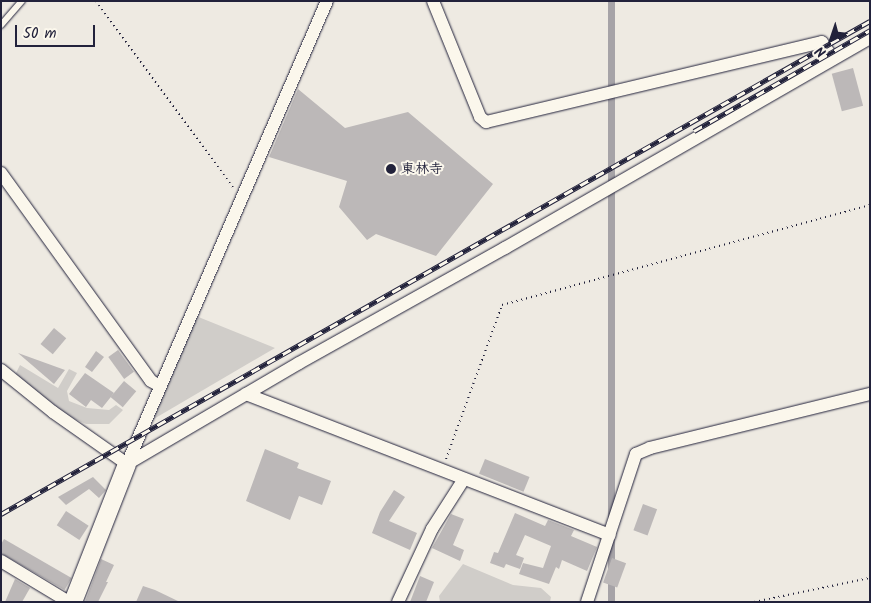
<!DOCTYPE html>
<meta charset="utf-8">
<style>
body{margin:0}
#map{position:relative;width:871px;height:603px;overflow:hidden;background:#eeeae2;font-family:Kalam,"Klee One",sans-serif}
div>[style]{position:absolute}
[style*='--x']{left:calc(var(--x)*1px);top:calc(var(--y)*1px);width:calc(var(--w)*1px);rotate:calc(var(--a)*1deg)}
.green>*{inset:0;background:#d0cdc9}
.water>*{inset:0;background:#a6a3a7;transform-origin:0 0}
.building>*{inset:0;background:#bcb8b8;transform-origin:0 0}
.path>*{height:2px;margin-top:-1px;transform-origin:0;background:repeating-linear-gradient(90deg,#22223b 0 1px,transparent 0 5px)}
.roads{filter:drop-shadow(0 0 1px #22223b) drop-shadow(0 0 1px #22223b)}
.lane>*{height:6px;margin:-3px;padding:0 3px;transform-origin:3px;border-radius:3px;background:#fbf7ec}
.street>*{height:12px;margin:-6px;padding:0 6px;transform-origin:6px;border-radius:6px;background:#fbf7ec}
.secondary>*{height:18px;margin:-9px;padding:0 9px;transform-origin:9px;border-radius:9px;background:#fbf7ec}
.rail>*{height:5px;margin-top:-2.5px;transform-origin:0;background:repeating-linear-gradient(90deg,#fbf7ec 0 9px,#22223b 0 18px);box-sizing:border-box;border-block:1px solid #22223b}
.dots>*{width:14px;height:14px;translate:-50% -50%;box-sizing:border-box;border:2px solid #fbf7ec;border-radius:50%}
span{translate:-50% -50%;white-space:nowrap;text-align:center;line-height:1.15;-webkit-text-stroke:4px #fbf7ec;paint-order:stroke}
.poi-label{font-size:14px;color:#22223b;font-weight:700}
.left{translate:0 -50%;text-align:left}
.frame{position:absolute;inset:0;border:2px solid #22223b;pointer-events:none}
.north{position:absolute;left:806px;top:15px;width:50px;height:50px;-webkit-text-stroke:4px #fbf7ec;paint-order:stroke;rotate:221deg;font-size:14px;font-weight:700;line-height:20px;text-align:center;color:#22223b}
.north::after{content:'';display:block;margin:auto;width:18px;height:22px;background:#22223b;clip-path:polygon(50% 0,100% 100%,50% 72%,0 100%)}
.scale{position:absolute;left:15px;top:25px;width:80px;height:22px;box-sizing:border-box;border:2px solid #22223b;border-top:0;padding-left:6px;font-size:15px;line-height:18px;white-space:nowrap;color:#22223b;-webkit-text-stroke:4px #fbf7ec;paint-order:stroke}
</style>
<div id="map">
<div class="green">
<i style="clip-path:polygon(196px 316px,275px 348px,152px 420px)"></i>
<i style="clip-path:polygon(20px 365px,58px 388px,69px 369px,77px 373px,67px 391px,69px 401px,87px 408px,109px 410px,116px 405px,123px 410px,109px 424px,86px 424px,70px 417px,15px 375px)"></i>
<i style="clip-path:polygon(463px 564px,513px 585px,541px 588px,551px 597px,550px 602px,440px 602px,439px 596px)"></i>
</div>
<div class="water">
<i style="left:608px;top:1px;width:7px;height:619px"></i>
</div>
<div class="building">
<i style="left:853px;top:68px;width:39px;height:22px;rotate:75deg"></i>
<i style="clip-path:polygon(298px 89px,345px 128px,408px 112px,493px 184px,436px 256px,376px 234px,367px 240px,339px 207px,347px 181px,269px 157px)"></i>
<i style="left:54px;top:328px;width:16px;height:21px;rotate:40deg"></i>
<i style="left:118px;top:350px;width:27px;height:12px;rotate:54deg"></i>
<i style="clip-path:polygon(96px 351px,104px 357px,92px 372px,85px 367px)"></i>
<i style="clip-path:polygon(18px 353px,65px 370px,54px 384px)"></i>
<i style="clip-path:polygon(85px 373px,114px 393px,102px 408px,91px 400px,86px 407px,69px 394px)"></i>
<i style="left:124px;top:381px;width:16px;height:21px;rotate:40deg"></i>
<i style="clip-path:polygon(265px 449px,299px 463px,297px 468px,331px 481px,322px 505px,299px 496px,290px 520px,246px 501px)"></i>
<i style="left:485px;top:459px;width:48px;height:16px;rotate:22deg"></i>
<i style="clip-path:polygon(93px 477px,106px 490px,99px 498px,89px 489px,66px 505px,58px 497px)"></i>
<i style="clip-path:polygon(394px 490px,405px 497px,389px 521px,417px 533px,410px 550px,372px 533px,380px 512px)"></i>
<i style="left:643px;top:504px;width:15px;height:28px;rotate:20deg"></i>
<i style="left:66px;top:511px;width:27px;height:17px;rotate:33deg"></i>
<i style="clip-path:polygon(515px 513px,545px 526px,548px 520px,574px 530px,571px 536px,597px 547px,587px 571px,562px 560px,559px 569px,556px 567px,549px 584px,519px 574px,523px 563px,543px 568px,551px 546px,525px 535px,516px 555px,524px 558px,520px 569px,506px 564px,504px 568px,490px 563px,494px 552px,498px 553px)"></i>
<i style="clip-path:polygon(451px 514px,464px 519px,453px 545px,464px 550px,460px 561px,432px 548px)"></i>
<i style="left:4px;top:539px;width:78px;height:14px;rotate:30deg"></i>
<i style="left:612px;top:558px;width:15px;height:26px;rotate:20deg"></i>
<i style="clip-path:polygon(101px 559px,114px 565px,106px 582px,108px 582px,98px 602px,85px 602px)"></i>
<i style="clip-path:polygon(420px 576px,434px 582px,426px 602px,410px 602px)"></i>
<i style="clip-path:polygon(15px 579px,30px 588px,22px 602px,5px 602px)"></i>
<i style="clip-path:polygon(143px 586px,155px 590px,180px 602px,136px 602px)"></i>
</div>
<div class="path">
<i style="--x:96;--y:1;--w:233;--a:53.7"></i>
<i style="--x:446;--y:459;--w:164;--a:-70"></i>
<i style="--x:502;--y:305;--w:381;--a:-15.2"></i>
<i style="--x:754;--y:602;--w:118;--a:-11.7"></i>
</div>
<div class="roads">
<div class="lane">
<i style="--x:1;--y:25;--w:32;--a:-49"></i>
</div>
<div class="street">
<i style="--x:433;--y:1;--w:125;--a:67.9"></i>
<i style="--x:480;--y:117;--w:8;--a:40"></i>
<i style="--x:486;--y:122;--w:345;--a:-13.4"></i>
<i style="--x:822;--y:42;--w:20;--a:57"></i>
<i style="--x:1;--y:173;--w:256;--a:54.2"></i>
<i style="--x:151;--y:381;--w:10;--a:29"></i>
<i style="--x:1;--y:370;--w:67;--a:38.9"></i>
<i style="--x:53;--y:412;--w:90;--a:35.1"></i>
<i style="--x:246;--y:394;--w:390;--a:21.2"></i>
<i style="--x:127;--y:464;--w:199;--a:-30.4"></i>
<i style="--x:299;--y:363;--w:236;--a:-29.2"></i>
<i style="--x:505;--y:248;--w:421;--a:-29.9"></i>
<i style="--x:127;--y:464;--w:504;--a:-66.64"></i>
<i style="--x:1;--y:561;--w:79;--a:31.1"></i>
<i style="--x:398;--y:602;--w:81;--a:-65"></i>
<i style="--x:432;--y:529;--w:59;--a:-57.4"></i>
<i style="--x:587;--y:602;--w:156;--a:-71.7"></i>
<i style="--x:636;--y:454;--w:15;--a:-23"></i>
<i style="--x:650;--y:448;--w:227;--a:-13.8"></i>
</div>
<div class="secondary">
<i style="--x:73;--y:602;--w:148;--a:-68.6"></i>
</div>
</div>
<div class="rail">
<i style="--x:694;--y:131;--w:203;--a:-29.8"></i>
<i style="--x:1;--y:514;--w:999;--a:-29.57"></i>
</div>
<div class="dots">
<i style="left:391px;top:169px;background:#22223b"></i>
</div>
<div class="poi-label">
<span class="left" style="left:401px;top:169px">東林寺</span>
</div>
<div class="frame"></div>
<div class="north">N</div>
<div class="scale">50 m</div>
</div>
